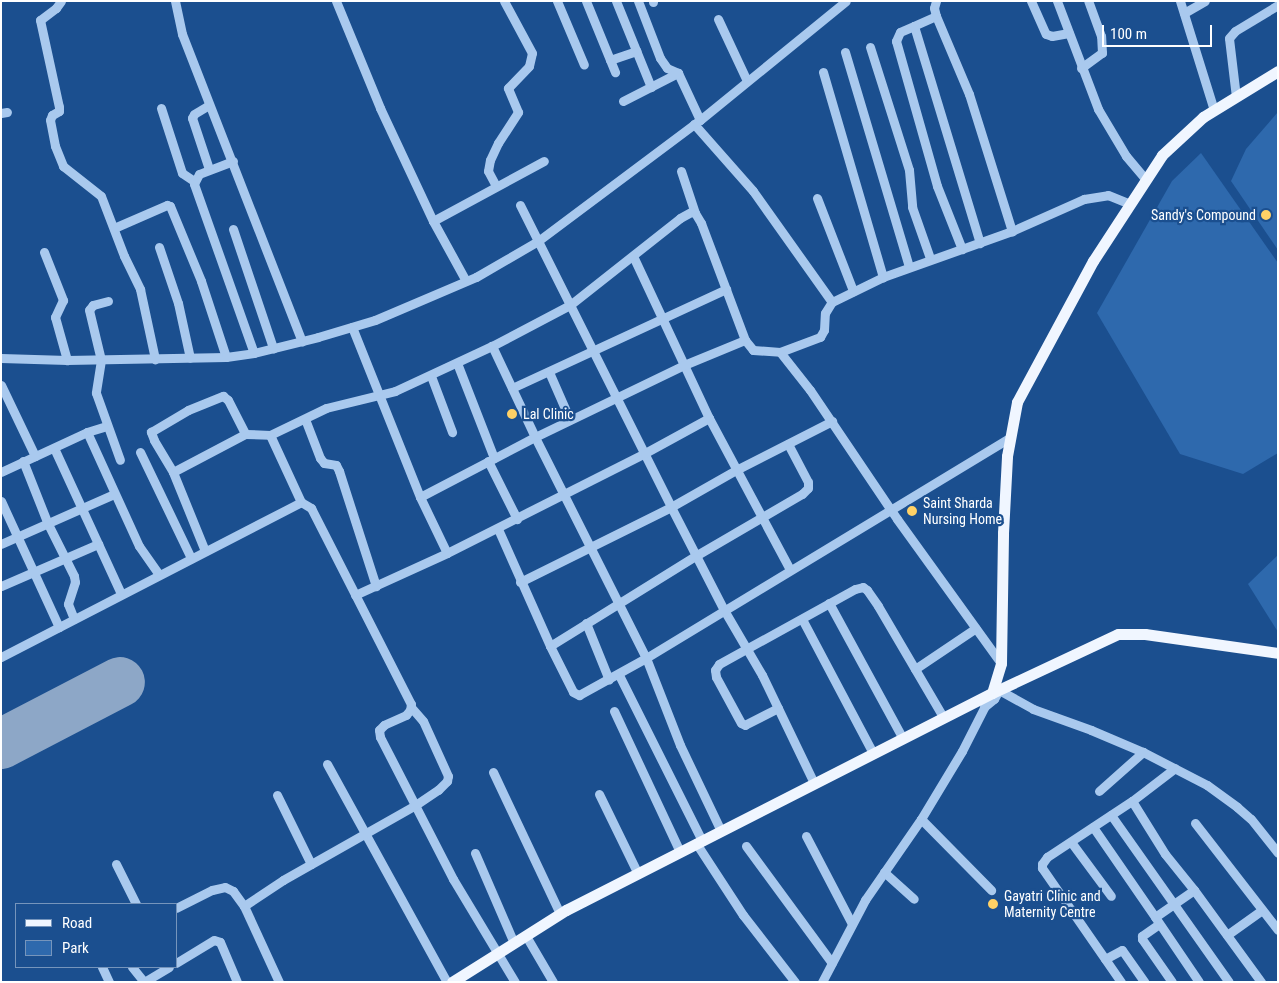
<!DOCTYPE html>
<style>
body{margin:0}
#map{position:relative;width:1279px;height:983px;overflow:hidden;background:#1b4f8f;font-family:"Roboto Condensed",sans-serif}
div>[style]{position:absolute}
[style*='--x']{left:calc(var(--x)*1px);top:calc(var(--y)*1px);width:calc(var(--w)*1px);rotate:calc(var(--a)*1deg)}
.green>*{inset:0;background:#2e69ad}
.runway>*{height:50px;margin:-25px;padding:0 25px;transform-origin:25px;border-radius:25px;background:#8da7c7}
.minor>*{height:9px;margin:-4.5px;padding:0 4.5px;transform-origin:4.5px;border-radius:4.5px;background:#a9c9ee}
.major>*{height:11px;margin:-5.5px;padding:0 5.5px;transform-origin:5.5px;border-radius:5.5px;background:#f0f6ff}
.dots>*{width:14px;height:14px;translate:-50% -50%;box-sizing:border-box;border:2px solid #1b4f8f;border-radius:50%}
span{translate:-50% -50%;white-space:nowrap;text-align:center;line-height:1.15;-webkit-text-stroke:4.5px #1b4f8f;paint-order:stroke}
.poi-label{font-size:14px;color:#fff}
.right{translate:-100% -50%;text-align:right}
.left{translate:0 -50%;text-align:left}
.frame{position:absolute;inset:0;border:2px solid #fff;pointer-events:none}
.legend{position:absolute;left:15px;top:903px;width:162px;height:65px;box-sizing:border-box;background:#1b4f8f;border:1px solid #7695bc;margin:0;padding:6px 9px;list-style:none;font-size:15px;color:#fff}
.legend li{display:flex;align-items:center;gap:10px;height:25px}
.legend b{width:25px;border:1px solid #7695bc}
.scale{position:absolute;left:1102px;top:25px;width:110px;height:22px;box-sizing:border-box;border:2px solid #fff;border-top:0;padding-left:6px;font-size:15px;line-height:18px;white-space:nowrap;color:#fff;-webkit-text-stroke:4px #1b4f8f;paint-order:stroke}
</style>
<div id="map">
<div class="green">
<i style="clip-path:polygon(1278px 112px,1278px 250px,1231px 181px,1246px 149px)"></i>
<i style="clip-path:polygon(1201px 153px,1278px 263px,1278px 453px,1243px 474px,1180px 454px,1097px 313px,1172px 181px)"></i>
<i style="clip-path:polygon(1278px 555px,1278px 632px,1248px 584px)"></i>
</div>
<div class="runway">
<i style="--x:1;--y:744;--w:134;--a:-27.5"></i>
</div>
<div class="minor">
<i style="--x:61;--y:1;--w:9;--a:126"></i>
<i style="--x:56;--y:8;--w:20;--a:143"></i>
<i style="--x:40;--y:20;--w:89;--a:77.7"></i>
<i style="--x:59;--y:107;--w:4;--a:90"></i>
<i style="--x:59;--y:111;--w:8;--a:150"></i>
<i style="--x:52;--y:115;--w:5;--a:112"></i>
<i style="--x:50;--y:120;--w:26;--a:79"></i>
<i style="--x:55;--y:146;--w:22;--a:68"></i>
<i style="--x:63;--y:166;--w:48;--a:38.3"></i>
<i style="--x:101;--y:196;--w:64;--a:69"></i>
<i style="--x:124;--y:256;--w:37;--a:64"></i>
<i style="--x:140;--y:289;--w:72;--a:77.9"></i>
<i style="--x:175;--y:1;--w:34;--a:78"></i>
<i style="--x:182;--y:34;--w:330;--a:68.7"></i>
<i style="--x:336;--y:1;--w:116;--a:67.6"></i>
<i style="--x:380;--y:108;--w:125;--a:64.9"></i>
<i style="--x:433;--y:221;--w:68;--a:61.2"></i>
<i style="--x:557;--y:1;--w:69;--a:67.1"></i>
<i style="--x:586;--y:1;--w:77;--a:67.8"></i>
<i style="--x:616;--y:1;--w:93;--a:67.9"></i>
<i style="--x:638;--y:1;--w:61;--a:68.9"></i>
<i style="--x:660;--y:58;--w:12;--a:55"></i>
<i style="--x:667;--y:68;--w:12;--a:24"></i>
<i style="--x:678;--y:73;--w:52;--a:64.9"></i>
<i style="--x:653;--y:1;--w:1;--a:90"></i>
<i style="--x:936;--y:1;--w:7;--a:106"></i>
<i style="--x:934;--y:8;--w:8;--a:76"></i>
<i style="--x:936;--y:16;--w:24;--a:156"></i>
<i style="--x:914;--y:26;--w:227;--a:73.1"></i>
<i style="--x:1031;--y:1;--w:36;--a:66"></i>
<i style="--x:1046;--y:34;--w:6;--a:18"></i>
<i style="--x:1052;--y:36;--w:17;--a:-10"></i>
<i style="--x:1057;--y:1;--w:116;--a:69.2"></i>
<i style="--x:1098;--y:109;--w:55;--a:59.2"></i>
<i style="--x:1126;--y:156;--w:30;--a:50"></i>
<i style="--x:1180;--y:1;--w:114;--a:72.7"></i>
<i style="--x:1184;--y:13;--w:24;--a:-30"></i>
<i style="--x:936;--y:16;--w:85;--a:67.1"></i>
<i style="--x:969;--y:94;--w:144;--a:72.6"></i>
<i style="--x:718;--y:19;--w:68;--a:64.9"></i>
<i style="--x:914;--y:26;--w:15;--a:157"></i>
<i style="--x:900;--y:32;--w:10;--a:114"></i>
<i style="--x:896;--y:41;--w:151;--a:74.2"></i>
<i style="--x:937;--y:186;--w:68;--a:68.4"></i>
<i style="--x:870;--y:47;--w:129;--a:72.4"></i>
<i style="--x:909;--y:170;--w:37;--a:85"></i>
<i style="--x:912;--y:207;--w:54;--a:70.6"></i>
<i style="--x:845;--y:52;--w:224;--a:73.4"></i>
<i style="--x:610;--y:60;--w:28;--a:-19"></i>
<i style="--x:1081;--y:68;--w:26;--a:-36"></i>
<i style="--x:1102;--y:53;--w:17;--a:-93"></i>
<i style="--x:1101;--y:36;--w:37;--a:-110"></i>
<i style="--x:823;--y:72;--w:214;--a:73.7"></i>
<i style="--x:1236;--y:97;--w:59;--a:-96.8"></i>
<i style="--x:1229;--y:38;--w:9;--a:-49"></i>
<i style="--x:1235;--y:31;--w:50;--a:-31.2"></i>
<i style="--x:623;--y:101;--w:62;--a:-27"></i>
<i style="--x:161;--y:108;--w:68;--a:72.1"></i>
<i style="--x:182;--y:173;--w:14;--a:34"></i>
<i style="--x:1;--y:113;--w:6;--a:-9"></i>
<i style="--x:694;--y:124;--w:89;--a:48.6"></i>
<i style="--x:753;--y:191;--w:136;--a:54.6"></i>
<i style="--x:233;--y:161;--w:36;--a:159"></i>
<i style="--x:199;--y:174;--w:11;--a:117"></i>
<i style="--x:194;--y:184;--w:179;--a:70.5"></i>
<i style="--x:209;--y:169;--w:54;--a:-108.4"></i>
<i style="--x:192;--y:118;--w:4;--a:-63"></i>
<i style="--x:194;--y:114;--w:17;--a:-31"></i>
<i style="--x:681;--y:171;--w:44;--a:71.6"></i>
<i style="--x:496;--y:186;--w:17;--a:-118"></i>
<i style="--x:488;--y:171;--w:11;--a:-80"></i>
<i style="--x:490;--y:160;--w:19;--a:-65"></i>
<i style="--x:498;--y:143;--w:37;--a:-57"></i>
<i style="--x:518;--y:112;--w:26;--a:-113"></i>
<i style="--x:508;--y:88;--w:30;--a:-46"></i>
<i style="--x:529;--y:66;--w:13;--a:-77"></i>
<i style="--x:532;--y:53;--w:59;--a:-118.3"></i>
<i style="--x:817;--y:198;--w:100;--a:68.8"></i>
<i style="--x:520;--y:205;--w:338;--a:63.4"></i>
<i style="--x:671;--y:507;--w:116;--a:62.8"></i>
<i style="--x:724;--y:610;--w:75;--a:59.7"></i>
<i style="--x:762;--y:675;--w:120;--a:64.3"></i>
<i style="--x:433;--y:221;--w:126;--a:-28.4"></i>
<i style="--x:114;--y:228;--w:58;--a:-23.5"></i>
<i style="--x:167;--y:205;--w:3;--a:18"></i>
<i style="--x:170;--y:206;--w:81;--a:67.5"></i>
<i style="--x:201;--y:281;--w:80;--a:71.8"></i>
<i style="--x:233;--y:229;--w:126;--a:71.4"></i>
<i style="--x:159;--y:247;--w:59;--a:71.3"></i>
<i style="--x:178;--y:303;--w:56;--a:77.7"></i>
<i style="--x:44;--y:252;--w:52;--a:68.4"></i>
<i style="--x:63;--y:300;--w:19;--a:115"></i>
<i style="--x:55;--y:317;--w:45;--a:74.4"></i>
<i style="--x:633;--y:256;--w:179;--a:64.9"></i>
<i style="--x:709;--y:418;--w:172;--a:61.9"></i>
<i style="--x:108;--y:301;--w:16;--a:165"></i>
<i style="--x:93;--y:305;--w:6;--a:129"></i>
<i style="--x:89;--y:310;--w:51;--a:76.5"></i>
<i style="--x:101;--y:360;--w:33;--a:99"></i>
<i style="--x:96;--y:393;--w:71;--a:70.3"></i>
<i style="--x:352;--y:327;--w:183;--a:68.2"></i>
<i style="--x:420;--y:497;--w:62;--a:64.3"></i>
<i style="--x:447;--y:553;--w:222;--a:-26.8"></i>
<i style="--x:645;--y:453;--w:73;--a:-28.7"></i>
<i style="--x:780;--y:352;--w:43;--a:-20.6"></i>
<i style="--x:820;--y:337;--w:8;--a:-60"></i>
<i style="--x:824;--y:330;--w:17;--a:-87"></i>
<i style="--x:825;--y:313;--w:13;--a:-58"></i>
<i style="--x:832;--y:302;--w:57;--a:-26.1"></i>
<i style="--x:883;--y:277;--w:137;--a:-19.6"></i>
<i style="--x:1012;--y:231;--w:79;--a:-24"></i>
<i style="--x:1084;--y:199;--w:24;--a:-9"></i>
<i style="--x:1108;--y:195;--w:24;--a:22"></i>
<i style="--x:1;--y:358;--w:66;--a:1.7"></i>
<i style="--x:67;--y:360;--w:159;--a:-1.1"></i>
<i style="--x:226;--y:357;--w:28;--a:-8"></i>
<i style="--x:254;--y:353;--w:66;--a:-14"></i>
<i style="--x:318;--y:337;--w:59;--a:-16.6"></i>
<i style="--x:375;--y:320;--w:110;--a:-23.1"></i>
<i style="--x:476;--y:277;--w:72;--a:-30.1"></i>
<i style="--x:538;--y:241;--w:202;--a:-36.8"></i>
<i style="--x:700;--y:120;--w:188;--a:-39.2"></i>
<i style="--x:457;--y:363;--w:102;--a:68.7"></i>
<i style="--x:549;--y:372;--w:52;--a:66.4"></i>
<i style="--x:431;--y:376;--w:60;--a:69.4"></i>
<i style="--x:1;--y:385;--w:79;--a:64.4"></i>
<i style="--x:512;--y:388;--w:236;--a:-24.8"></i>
<i style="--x:305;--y:419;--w:42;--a:69"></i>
<i style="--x:320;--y:458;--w:6;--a:51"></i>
<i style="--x:324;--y:463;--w:12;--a:9"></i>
<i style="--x:336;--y:465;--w:7;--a:63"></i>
<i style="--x:339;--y:471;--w:121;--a:72.2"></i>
<i style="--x:87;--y:432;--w:125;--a:65.5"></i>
<i style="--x:139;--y:546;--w:35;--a:55"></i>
<i style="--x:270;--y:435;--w:62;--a:-25.7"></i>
<i style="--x:326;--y:408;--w:71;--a:-13.8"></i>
<i style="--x:395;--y:391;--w:107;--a:-24.9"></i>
<i style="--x:54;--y:448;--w:161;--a:65.3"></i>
<i style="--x:140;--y:452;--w:118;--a:64.3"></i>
<i style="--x:23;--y:461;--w:68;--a:68.4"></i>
<i style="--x:48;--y:524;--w:58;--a:63.4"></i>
<i style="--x:74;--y:576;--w:6;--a:81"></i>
<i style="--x:75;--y:582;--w:23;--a:108"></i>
<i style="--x:68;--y:604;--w:16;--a:68"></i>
<i style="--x:488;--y:461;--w:65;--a:63.4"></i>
<i style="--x:1;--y:472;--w:95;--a:-24.9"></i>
<i style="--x:87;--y:432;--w:21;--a:-17"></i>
<i style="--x:173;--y:472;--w:81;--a:-27.8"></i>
<i style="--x:245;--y:434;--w:25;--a:2"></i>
<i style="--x:270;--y:435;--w:74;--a:65.2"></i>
<i style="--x:420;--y:497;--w:130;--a:-27.6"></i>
<i style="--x:535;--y:437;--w:165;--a:-25.8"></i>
<i style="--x:684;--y:365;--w:66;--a:-22.3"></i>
<i style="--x:745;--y:340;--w:13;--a:51"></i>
<i style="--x:753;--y:350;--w:27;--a:4"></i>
<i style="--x:780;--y:352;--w:48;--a:51.7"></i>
<i style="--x:810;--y:390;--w:156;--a:56"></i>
<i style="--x:897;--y:519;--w:178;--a:54.2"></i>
<i style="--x:1;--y:501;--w:139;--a:65.3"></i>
<i style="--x:498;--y:529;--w:128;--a:66"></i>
<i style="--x:550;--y:646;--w:51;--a:63.4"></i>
<i style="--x:573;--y:692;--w:7;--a:27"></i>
<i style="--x:579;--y:695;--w:77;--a:-28.9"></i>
<i style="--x:646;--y:658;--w:424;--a:-31.2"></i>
<i style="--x:1;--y:544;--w:124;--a:-23.9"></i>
<i style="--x:205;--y:551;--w:85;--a:-112.1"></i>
<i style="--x:173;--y:472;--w:37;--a:-121"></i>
<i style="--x:154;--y:440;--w:9;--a:-111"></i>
<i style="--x:151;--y:432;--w:43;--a:-30.7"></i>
<i style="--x:188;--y:410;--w:38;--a:-22"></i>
<i style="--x:223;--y:396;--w:6;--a:39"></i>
<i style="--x:228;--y:400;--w:38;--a:63"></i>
<i style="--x:520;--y:582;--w:169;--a:-26.4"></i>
<i style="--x:671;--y:507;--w:75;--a:-29.6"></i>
<i style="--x:736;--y:470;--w:108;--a:-27"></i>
<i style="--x:1;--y:586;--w:106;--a:-23.4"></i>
<i style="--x:355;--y:595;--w:101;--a:-24.5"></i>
<i style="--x:829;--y:603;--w:153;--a:61.4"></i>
<i style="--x:802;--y:619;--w:152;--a:62.1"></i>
<i style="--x:586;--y:623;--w:61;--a:68"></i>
<i style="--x:550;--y:646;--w:173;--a:-31.8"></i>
<i style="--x:697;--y:555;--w:121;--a:-30.2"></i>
<i style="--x:802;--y:494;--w:8;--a:-45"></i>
<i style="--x:808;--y:488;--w:6;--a:-90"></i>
<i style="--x:808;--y:482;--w:43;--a:-117.8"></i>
<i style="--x:1;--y:657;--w:338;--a:-27.3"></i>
<i style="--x:301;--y:502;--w:12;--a:31"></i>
<i style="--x:311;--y:508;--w:220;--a:63"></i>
<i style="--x:411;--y:704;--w:6;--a:99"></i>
<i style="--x:410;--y:710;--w:6;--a:129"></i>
<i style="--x:406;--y:715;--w:24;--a:156"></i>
<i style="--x:384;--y:725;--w:7;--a:135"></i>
<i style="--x:379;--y:730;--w:7;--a:82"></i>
<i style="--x:380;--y:737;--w:160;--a:62.8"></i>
<i style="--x:453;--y:879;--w:120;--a:59"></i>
<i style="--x:915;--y:669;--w:73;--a:-33.9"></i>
<i style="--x:619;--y:675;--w:186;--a:63.4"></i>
<i style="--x:984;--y:707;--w:13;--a:-39"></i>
<i style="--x:994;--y:699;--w:10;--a:-61"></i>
<i style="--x:999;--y:690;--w:39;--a:29"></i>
<i style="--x:1033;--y:709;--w:62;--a:19.9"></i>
<i style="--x:1091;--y:730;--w:56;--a:22.9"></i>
<i style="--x:1143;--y:752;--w:72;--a:27.3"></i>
<i style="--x:1207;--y:785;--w:37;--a:36"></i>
<i style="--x:1237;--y:807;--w:18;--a:41"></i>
<i style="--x:1251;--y:819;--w:43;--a:51.5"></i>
<i style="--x:778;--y:708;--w:37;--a:153"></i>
<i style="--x:745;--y:725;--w:4;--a:-153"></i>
<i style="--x:741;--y:723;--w:52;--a:-118.5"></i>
<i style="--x:716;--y:677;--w:7;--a:-98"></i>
<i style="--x:715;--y:670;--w:7;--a:-56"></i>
<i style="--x:719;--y:664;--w:155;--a:-28.9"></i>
<i style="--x:855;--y:589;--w:8;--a:-14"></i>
<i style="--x:863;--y:587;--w:5;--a:37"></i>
<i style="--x:867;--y:590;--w:19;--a:55"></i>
<i style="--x:878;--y:606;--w:129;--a:59.6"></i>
<i style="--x:614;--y:711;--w:156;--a:64.9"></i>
<i style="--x:327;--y:764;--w:249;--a:61.2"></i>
<i style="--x:493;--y:772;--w:157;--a:64.7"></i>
<i style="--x:1099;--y:791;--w:59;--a:-41.6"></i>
<i style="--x:599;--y:794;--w:89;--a:64"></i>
<i style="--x:277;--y:795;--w:77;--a:63.8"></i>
<i style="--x:1132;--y:801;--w:62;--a:58.1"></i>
<i style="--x:1165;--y:854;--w:46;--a:51.1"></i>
<i style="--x:1194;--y:890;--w:114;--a:53.9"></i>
<i style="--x:1111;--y:815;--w:204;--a:54.8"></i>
<i style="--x:921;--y:819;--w:100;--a:45.4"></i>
<i style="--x:1195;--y:823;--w:135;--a:52.2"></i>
<i style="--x:1093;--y:827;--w:109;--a:55.4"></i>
<i style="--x:721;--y:831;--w:95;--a:-115.5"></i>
<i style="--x:680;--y:745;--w:93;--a:-111.3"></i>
<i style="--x:646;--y:658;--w:247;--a:-116.7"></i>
<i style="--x:535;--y:437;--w:101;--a:-115.3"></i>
<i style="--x:492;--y:346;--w:88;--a:-27.7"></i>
<i style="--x:570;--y:305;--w:140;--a:-38.3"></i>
<i style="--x:680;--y:218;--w:13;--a:-29"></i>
<i style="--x:691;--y:212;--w:4;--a:14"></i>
<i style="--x:695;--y:213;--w:12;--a:59"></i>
<i style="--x:701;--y:223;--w:125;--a:69.4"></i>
<i style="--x:806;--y:836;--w:99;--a:62.4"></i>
<i style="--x:1071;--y:842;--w:67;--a:53.5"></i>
<i style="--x:696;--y:843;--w:86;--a:56.9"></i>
<i style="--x:743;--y:915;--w:85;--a:52.2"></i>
<i style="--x:746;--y:846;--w:145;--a:53.7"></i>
<i style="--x:475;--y:853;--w:98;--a:66.6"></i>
<i style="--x:116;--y:864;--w:45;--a:63.4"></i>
<i style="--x:884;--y:872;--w:40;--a:42"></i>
<i style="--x:1194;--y:890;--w:47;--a:145.3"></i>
<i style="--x:1155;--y:917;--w:78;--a:55.9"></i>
<i style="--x:244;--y:906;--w:84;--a:65.3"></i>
<i style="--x:176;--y:908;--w:40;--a:-26.6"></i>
<i style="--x:212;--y:890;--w:13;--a:-13"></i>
<i style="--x:225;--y:887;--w:9;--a:27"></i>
<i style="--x:233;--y:891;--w:19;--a:54"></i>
<i style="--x:244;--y:906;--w:47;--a:-33.7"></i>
<i style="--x:283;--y:880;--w:150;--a:-29.5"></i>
<i style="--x:414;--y:806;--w:29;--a:-34"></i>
<i style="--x:438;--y:790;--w:13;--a:-45"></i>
<i style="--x:447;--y:781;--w:5;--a:-79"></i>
<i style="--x:448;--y:776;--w:60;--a:-114.4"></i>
<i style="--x:423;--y:721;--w:18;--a:-131"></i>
<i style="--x:1159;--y:924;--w:21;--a:145"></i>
<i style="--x:1142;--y:936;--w:3;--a:90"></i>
<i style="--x:1142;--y:939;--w:52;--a:55.1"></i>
<i style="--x:1227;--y:935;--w:43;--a:-35.5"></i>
<i style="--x:526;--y:936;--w:53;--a:59.6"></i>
<i style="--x:1105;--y:959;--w:19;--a:-28"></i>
<i style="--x:1122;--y:950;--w:39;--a:55"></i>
<i style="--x:176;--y:963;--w:44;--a:-31.2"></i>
<i style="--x:214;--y:940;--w:6;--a:18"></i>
<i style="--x:220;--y:942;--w:43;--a:67"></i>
<i style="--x:102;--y:967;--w:17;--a:65"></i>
<i style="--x:132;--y:967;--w:19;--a:51"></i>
<i style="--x:144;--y:982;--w:29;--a:-31"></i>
<i style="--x:822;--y:982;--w:93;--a:-62.3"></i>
<i style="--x:865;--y:900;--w:98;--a:-55.3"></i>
<i style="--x:921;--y:819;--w:79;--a:-58.9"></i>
<i style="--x:962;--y:751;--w:55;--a:-63"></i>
<i style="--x:1121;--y:982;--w:139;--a:-124.7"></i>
<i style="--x:1042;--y:868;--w:4;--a:-90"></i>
<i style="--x:1042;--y:864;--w:9;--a:-54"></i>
<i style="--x:1047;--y:857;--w:102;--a:-33.4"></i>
<i style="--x:1132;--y:801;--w:54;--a:-37.5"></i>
</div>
<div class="major">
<i style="--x:992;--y:693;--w:139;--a:-25.1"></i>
<i style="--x:1118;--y:634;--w:27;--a:0"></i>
<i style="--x:1145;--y:634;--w:134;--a:8.1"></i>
<i style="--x:452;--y:982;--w:135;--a:-32.3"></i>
<i style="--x:566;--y:910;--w:478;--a:-27"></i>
<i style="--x:992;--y:693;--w:31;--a:-73"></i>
<i style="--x:1001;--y:663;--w:130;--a:-89.1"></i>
<i style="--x:1003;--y:533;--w:77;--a:-87"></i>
<i style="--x:1007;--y:456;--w:55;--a:-79.5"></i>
<i style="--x:1017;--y:402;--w:160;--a:-61.7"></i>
<i style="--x:1093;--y:261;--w:126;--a:-56.9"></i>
<i style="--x:1162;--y:155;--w:56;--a:-42.8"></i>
<i style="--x:1203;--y:117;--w:88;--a:-31.5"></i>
</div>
<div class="dots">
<i style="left:1266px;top:215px;background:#ffd166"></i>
<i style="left:512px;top:414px;background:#ffd166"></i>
<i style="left:912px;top:511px;background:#ffd166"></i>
<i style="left:993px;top:904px;background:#ffd166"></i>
</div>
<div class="poi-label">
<span class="right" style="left:1256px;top:215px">Sandy's Compound</span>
<span class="left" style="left:523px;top:414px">Lal Clinic</span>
<span class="left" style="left:923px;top:511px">Saint Sharda<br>Nursing Home</span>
<span class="left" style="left:1004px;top:904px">Gayatri Clinic and<br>Maternity Centre</span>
</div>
<div class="frame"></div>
<ul class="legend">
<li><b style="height:6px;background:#f0f6ff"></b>Road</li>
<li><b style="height:14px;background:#2e69ad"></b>Park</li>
</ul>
<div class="scale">100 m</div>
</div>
